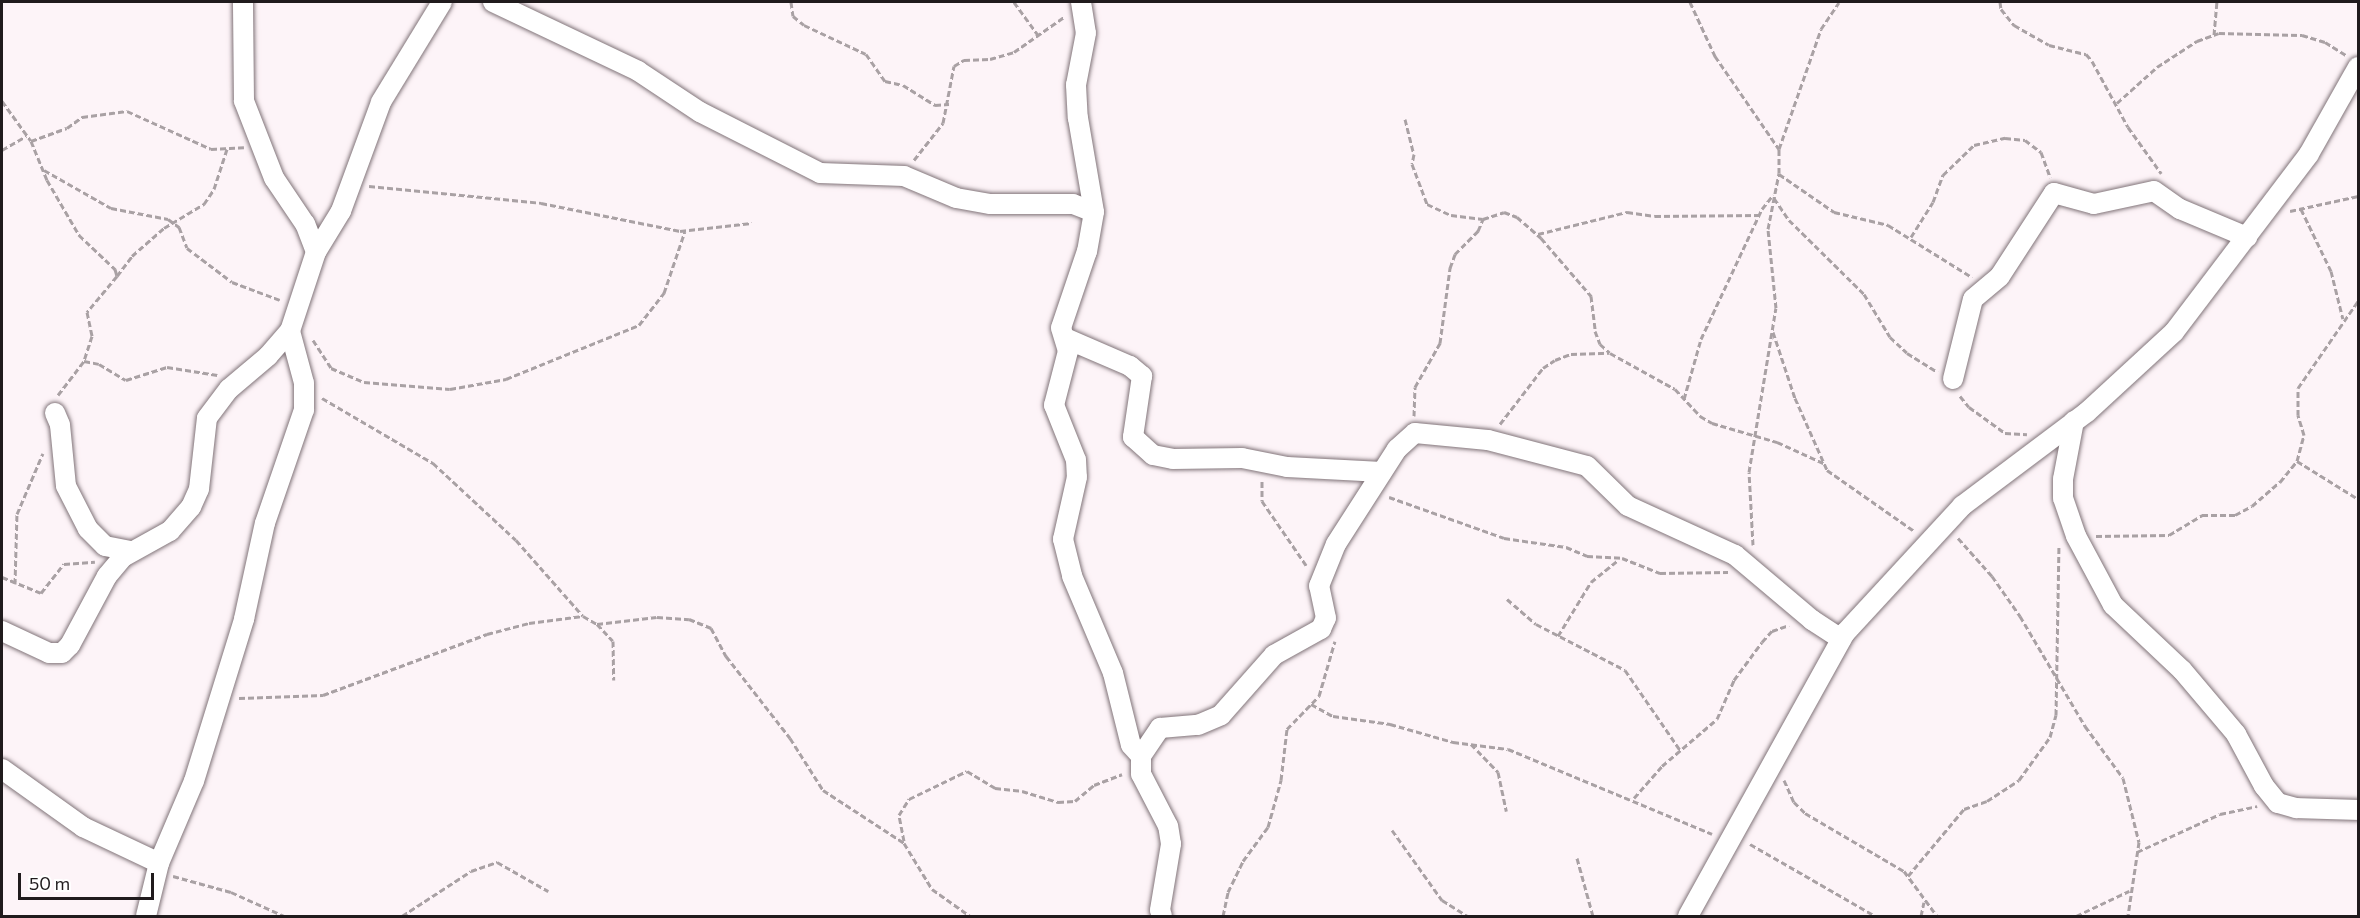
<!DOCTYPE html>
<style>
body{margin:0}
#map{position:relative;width:2360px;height:918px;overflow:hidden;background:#fdf4f8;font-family:Commissioner,sans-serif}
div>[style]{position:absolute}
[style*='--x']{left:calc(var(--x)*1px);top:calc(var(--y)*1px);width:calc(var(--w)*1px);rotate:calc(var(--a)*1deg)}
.path>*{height:3px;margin-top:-1.5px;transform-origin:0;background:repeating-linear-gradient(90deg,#a9a1a4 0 6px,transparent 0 9px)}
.roads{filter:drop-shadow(0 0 2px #817479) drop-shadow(0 0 2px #817479)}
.street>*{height:20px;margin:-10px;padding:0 10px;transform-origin:10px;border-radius:10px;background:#fff}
span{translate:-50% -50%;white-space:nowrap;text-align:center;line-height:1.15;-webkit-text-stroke:5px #fff;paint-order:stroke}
.frame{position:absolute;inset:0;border:3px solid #201b1d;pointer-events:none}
.scale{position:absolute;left:18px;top:873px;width:136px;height:27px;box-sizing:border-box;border:3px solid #201b1d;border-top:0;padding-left:8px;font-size:18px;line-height:21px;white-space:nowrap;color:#201b1d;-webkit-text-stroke:4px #fff;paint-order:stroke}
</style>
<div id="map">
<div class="path">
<i style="--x:791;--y:2;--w:14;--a:82"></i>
<i style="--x:793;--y:16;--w:14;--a:39"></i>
<i style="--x:804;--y:25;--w:68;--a:25.1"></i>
<i style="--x:866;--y:54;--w:33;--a:55"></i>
<i style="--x:885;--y:81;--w:18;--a:13"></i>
<i style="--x:903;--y:85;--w:38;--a:32"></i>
<i style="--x:935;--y:105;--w:14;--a:-4"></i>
<i style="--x:1014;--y:2;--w:41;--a:54"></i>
<i style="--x:1690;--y:2;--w:60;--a:65.2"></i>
<i style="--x:1715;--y:56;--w:113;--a:55.5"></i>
<i style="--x:2000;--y:2;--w:7;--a:82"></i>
<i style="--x:2001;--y:9;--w:21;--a:51"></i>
<i style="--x:2014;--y:25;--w:40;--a:29.7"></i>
<i style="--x:2049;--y:45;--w:38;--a:14"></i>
<i style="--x:2086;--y:54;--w:9;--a:49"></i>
<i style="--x:2092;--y:61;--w:75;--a:61.4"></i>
<i style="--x:2128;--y:127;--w:57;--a:54.3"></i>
<i style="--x:2214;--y:35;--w:33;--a:-85"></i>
<i style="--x:2;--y:101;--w:49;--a:54.1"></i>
<i style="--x:31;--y:141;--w:42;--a:67.7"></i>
<i style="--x:47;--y:180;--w:64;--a:59.8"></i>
<i style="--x:79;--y:235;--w:50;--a:43.4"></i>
<i style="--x:115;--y:269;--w:7;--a:74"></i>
<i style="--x:117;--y:276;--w:47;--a:129.8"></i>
<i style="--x:87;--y:312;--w:25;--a:78"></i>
<i style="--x:92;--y:336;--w:26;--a:108"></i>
<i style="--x:2117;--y:103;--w:54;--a:-42"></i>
<i style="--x:2157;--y:67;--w:48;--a:-33"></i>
<i style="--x:2197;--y:41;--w:23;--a:-20"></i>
<i style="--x:2219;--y:33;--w:83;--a:1.4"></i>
<i style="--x:2302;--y:35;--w:24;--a:17"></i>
<i style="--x:2325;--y:42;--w:25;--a:32"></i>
<i style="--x:1405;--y:119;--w:36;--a:76"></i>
<i style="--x:1414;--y:154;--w:10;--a:101"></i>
<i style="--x:1412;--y:164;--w:43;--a:69.4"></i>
<i style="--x:1427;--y:204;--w:26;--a:25"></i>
<i style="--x:1451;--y:215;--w:32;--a:7"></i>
<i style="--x:1483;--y:219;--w:22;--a:-18"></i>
<i style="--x:1504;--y:212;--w:14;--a:21"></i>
<i style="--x:1517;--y:217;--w:32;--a:41"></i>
<i style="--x:1541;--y:238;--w:77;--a:49.2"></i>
<i style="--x:1591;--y:296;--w:35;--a:83"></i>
<i style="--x:1595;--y:331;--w:14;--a:69"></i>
<i style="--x:1600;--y:344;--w:13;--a:42"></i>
<i style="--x:1610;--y:353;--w:74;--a:29"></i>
<i style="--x:1675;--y:389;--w:37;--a:47"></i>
<i style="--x:1700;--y:416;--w:14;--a:30"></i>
<i style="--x:1712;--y:423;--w:68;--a:16.3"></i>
<i style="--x:1777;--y:442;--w:51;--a:24.5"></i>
<i style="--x:31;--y:141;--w:38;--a:-20"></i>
<i style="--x:67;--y:128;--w:19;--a:-36"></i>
<i style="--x:82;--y:117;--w:45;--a:-7.6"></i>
<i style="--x:127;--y:111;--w:92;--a:24.3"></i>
<i style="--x:211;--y:149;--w:33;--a:-3"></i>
<i style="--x:2;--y:150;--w:28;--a:-30"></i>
<i style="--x:914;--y:160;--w:47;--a:-51.9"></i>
<i style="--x:943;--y:123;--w:58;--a:-79.1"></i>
<i style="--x:954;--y:66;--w:12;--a:-31"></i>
<i style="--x:964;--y:60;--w:26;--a:-2"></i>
<i style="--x:990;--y:59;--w:25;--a:-16"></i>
<i style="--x:1014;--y:52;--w:61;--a:-35"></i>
<i style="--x:44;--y:170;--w:77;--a:29.6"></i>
<i style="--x:111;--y:208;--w:58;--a:10.9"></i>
<i style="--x:168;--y:219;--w:14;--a:36"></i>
<i style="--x:179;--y:227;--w:22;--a:69"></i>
<i style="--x:187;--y:248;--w:56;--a:37.1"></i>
<i style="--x:232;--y:282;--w:51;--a:20.6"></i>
<i style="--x:1779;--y:174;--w:67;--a:34.6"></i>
<i style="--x:1834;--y:212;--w:56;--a:13.5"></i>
<i style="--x:1888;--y:225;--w:99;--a:31.8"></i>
<i style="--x:369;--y:186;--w:173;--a:5.6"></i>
<i style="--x:541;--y:203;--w:142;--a:11.4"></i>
<i style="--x:680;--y:231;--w:72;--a:-6.3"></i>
<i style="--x:1774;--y:198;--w:27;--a:56"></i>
<i style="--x:1789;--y:220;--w:105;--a:44.6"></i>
<i style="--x:1864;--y:294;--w:50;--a:58.8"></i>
<i style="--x:1890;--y:337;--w:23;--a:43"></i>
<i style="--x:1907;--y:353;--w:36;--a:32"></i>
<i style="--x:2301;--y:209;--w:69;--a:64.2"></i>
<i style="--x:2331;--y:271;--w:49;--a:76"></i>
<i style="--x:2290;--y:211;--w:70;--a:-12.4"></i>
<i style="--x:1538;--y:234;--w:92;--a:-13.9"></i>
<i style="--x:1627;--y:212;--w:28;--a:8"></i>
<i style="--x:1655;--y:216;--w:105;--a:-0.5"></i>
<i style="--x:1911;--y:237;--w:41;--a:-57.8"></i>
<i style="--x:1933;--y:202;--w:29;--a:-70"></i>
<i style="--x:1943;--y:175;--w:43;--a:-44.1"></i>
<i style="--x:1974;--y:145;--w:32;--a:-13"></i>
<i style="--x:2005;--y:138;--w:20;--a:6"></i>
<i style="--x:2025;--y:140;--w:20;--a:37"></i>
<i style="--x:2041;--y:152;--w:27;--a:70"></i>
<i style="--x:117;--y:276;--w:25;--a:-53"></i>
<i style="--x:132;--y:256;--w:43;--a:-41.2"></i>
<i style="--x:164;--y:228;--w:47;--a:-31"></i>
<i style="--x:204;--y:204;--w:18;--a:-56"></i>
<i style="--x:214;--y:189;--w:42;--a:-72"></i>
<i style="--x:1773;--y:332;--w:70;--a:71.6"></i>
<i style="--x:1795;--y:398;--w:79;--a:66"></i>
<i style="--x:1827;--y:470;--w:106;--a:35"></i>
<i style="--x:313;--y:340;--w:33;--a:57"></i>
<i style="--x:331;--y:368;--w:36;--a:23"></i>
<i style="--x:364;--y:382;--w:86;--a:4.7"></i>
<i style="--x:450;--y:389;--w:57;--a:-10.1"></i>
<i style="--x:506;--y:379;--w:144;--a:-22.1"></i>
<i style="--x:639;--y:325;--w:41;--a:-52"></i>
<i style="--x:664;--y:293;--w:65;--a:-71.3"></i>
<i style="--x:58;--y:395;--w:43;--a:-52.6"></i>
<i style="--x:84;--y:361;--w:15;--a:11"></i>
<i style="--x:99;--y:364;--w:31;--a:31"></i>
<i style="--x:126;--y:380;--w:43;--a:-17.6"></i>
<i style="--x:167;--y:367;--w:51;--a:9.1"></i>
<i style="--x:1960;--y:396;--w:14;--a:51"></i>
<i style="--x:1969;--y:407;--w:44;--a:35.8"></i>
<i style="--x:2005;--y:433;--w:22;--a:3"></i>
<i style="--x:322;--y:398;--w:129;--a:30.4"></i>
<i style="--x:433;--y:463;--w:113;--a:42.9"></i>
<i style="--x:516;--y:540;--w:101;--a:48.6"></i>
<i style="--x:583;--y:616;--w:16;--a:30"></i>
<i style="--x:597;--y:624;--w:23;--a:47"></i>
<i style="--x:613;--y:641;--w:39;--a:89"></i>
<i style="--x:1684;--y:399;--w:62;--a:-74.2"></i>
<i style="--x:1701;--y:339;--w:144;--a:-64.9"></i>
<i style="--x:1762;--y:209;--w:18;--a:-52"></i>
<i style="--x:1414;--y:416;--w:29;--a:-88"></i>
<i style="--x:1415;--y:387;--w:51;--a:-60.4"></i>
<i style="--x:1440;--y:343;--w:76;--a:-82.4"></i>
<i style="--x:1450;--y:268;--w:15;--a:-70"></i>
<i style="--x:1455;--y:254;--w:33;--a:-45"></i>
<i style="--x:1478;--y:231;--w:13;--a:-67"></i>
<i style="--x:1500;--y:424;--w:71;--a:-52.5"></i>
<i style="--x:1543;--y:368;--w:14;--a:-34"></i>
<i style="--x:1555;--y:360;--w:17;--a:-21"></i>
<i style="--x:1571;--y:354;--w:38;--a:-2"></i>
<i style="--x:2297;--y:461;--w:72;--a:31.9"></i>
<i style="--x:1262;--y:481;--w:20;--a:90"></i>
<i style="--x:1262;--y:501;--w:78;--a:55.5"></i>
<i style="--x:1389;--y:497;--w:122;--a:19.6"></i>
<i style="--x:1504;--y:538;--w:63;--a:8.3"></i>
<i style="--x:1566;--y:547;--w:23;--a:23"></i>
<i style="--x:1587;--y:556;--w:35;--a:3"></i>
<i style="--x:1622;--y:558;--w:41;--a:21.5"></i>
<i style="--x:1660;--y:573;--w:68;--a:-0.8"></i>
<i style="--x:2096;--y:536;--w:73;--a:-0.8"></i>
<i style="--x:2169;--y:535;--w:39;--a:-31"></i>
<i style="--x:2202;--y:515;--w:33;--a:0"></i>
<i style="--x:2235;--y:515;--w:19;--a:-28"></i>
<i style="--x:2252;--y:506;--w:37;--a:-41"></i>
<i style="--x:2280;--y:482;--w:27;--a:-51"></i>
<i style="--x:2297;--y:461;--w:27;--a:-75"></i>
<i style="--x:2304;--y:435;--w:21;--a:-107"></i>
<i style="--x:2298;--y:415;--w:27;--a:-90"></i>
<i style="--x:2298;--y:388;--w:106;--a:-55.4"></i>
<i style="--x:1958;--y:538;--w:51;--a:48.2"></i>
<i style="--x:1992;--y:576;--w:49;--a:55"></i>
<i style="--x:2020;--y:616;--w:128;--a:59.4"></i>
<i style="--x:2085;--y:726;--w:64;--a:53.8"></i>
<i style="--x:2123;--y:778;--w:66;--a:76"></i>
<i style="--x:2139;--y:842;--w:75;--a:98.5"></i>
<i style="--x:1753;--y:545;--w:73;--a:-93.1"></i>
<i style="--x:1749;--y:472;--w:166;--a:-80.7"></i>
<i style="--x:1776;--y:308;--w:79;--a:-95.8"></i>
<i style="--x:1768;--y:229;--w:57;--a:-78.9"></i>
<i style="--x:1779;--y:173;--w:24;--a:-90"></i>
<i style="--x:1779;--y:149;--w:127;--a:-70.7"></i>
<i style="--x:1821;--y:29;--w:32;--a:-56"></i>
<i style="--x:2;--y:577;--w:42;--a:22.3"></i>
<i style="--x:41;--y:593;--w:37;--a:-52"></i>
<i style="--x:64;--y:564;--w:31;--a:-4"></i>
<i style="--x:15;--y:584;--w:70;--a:-88.4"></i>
<i style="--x:17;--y:514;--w:66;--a:-66.9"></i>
<i style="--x:1507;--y:599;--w:38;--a:41"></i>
<i style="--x:1536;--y:624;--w:100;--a:27.3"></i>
<i style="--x:1625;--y:670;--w:97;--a:55.5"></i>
<i style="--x:597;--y:624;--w:60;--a:-6.7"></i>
<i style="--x:657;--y:617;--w:32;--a:4"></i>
<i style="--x:689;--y:619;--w:24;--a:22"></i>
<i style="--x:711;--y:628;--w:32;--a:62"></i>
<i style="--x:726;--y:656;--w:104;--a:52"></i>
<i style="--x:790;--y:738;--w:62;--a:57.6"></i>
<i style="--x:823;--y:790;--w:97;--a:33.2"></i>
<i style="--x:904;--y:843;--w:54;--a:58.7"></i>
<i style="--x:932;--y:889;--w:47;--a:35.4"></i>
<i style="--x:1558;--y:636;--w:63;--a:-58.6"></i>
<i style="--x:1591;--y:582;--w:36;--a:-39"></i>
<i style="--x:239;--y:698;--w:84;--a:-2"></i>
<i style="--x:323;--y:695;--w:175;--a:-20.4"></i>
<i style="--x:487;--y:634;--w:43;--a:-14.7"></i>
<i style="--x:529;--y:623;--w:54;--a:-7.4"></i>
<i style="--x:1311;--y:704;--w:25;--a:29"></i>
<i style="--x:1333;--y:716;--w:58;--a:8"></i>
<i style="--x:1390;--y:724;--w:66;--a:15.9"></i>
<i style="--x:1453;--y:742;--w:55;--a:7.3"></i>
<i style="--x:1508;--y:749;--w:221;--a:22.6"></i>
<i style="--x:1471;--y:744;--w:39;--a:46"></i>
<i style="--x:1498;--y:772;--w:40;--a:78"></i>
<i style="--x:1784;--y:780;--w:24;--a:66"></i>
<i style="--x:1794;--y:802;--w:16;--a:45"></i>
<i style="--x:1805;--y:813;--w:115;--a:30.4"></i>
<i style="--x:1904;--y:871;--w:56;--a:53.7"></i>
<i style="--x:1634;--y:798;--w:43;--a:-48.8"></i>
<i style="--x:1662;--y:766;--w:72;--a:-40.5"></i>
<i style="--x:1717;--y:719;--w:43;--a:-66.4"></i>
<i style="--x:1734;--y:680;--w:47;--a:-53.6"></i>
<i style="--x:1762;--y:642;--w:15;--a:-48"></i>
<i style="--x:1772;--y:631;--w:18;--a:-19"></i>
<i style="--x:1392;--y:830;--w:86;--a:54.5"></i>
<i style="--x:1442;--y:900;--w:31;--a:32"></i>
<i style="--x:904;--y:841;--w:26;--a:-101"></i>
<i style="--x:899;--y:815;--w:19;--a:-58"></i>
<i style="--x:909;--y:799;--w:64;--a:-25.8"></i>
<i style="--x:967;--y:771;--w:33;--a:31"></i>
<i style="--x:995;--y:788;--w:27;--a:6"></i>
<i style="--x:1022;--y:791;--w:38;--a:17"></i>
<i style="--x:1058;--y:802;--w:17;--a:-3"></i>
<i style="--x:1075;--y:801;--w:25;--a:-40"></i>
<i style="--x:1094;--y:785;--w:30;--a:-21"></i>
<i style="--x:1750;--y:844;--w:144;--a:29.9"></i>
<i style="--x:2137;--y:852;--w:91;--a:-24.6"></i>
<i style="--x:2220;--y:814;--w:38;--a:-12"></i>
<i style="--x:1577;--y:858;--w:60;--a:74.6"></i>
<i style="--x:173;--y:876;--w:60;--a:15.4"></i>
<i style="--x:231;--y:892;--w:58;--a:24.4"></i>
<i style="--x:1908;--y:876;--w:87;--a:-50.1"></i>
<i style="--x:1964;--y:809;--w:24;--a:-19"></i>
<i style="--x:1987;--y:801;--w:38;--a:-33"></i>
<i style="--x:2019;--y:780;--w:53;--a:-54.2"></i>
<i style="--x:2050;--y:737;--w:23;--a:-75"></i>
<i style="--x:2056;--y:715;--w:168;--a:-89"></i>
<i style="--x:365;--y:916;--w:14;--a:0"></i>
<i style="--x:402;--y:916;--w:82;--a:-33.1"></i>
<i style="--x:471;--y:871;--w:28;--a:-19"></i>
<i style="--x:497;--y:862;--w:59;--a:29.6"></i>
<i style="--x:1223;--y:916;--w:25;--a:-78"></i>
<i style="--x:1228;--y:892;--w:34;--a:-64"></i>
<i style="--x:1243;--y:861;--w:42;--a:-53.7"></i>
<i style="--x:1268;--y:827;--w:49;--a:-74.5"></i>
<i style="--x:1281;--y:780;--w:51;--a:-83.3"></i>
<i style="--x:1287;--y:729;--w:46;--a:-45.9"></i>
<i style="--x:1319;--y:696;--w:57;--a:-73.8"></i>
<i style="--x:1921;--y:916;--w:14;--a:-78"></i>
<i style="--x:2076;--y:916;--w:59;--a:-25.3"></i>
</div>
<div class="roads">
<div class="street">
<i style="--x:493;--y:2;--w:161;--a:25.4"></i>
<i style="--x:638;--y:71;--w:74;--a:33.5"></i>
<i style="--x:700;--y:112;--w:135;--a:26.9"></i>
<i style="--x:820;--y:173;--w:84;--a:2"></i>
<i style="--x:904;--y:176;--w:56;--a:22.9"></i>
<i style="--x:956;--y:198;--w:35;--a:10"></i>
<i style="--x:990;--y:204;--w:83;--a:0"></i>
<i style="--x:1073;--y:204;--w:22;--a:21"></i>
<i style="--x:1094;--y:212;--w:40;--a:100"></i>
<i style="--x:1087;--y:251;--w:81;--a:108.7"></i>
<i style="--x:1061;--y:328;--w:24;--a:73"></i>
<i style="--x:1068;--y:351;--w:56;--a:104.5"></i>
<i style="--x:1054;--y:405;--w:59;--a:68.2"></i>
<i style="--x:1076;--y:460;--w:17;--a:87"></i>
<i style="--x:1077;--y:477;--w:64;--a:102.7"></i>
<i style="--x:1063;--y:539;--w:38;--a:76"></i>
<i style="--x:1072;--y:576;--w:105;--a:67.1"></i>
<i style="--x:1113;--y:673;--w:74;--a:76"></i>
<i style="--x:1131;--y:745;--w:15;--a:48"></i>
<i style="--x:1081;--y:2;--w:31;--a:81"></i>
<i style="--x:1086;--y:33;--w:53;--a:100.9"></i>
<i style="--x:1076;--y:85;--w:33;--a:87"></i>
<i style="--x:1078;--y:118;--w:95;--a:80.3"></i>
<i style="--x:316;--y:252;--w:48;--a:-58.6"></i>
<i style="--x:341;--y:211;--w:116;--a:-69.8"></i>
<i style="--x:381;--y:102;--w:117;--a:-58.6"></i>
<i style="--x:1065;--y:338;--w:71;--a:23.3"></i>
<i style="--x:1130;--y:366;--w:16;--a:40"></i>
<i style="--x:1142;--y:376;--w:62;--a:98.4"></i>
<i style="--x:1133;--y:437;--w:27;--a:42"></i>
<i style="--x:1153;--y:455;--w:20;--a:11"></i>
<i style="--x:1173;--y:459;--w:69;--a:-0.8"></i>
<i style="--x:1242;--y:458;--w:46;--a:11.3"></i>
<i style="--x:1287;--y:467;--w:95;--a:3"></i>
<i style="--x:1953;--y:379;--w:82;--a:-76"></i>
<i style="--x:1973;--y:299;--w:35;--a:-40"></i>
<i style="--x:2000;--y:276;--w:99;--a:-57"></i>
<i style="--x:2054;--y:193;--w:41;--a:15.4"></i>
<i style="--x:2094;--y:204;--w:61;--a:-12.2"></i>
<i style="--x:2154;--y:191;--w:32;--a:35"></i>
<i style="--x:2180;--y:209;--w:73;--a:22.7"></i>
<i style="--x:55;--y:413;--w:13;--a:67"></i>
<i style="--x:60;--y:425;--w:61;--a:84.4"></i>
<i style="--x:66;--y:486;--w:48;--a:62.9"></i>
<i style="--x:88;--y:529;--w:24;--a:45"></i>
<i style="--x:105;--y:546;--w:26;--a:11"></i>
<i style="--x:2074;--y:421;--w:59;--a:100.7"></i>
<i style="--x:2063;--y:479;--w:19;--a:90"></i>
<i style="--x:2063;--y:498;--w:40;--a:71.1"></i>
<i style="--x:2076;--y:536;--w:78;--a:61.8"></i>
<i style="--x:2113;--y:605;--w:95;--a:43.3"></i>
<i style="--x:2182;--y:670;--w:84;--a:49.8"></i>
<i style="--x:2236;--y:734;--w:59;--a:61.7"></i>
<i style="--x:2264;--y:786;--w:22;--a:51"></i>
<i style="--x:2278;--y:803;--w:19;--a:16"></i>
<i style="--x:2296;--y:808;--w:62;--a:1.8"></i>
<i style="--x:2;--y:631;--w:52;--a:25.1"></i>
<i style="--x:49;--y:653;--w:13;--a:0"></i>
<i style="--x:62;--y:653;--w:11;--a:-45"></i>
<i style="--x:70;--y:645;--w:78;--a:-61.8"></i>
<i style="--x:107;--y:576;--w:25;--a:-50"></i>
<i style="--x:123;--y:557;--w:54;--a:-29"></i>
<i style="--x:170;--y:531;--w:32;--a:-49"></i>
<i style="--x:191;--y:507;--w:20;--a:-66"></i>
<i style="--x:199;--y:489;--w:71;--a:-83.6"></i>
<i style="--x:207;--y:418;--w:36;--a:-53"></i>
<i style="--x:229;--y:389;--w:51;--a:-40.2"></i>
<i style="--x:268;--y:356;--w:33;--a:-49"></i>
<i style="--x:2;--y:769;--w:100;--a:35.6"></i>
<i style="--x:83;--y:827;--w:84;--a:25.3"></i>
<i style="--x:146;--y:916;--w:55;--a:-76.2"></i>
<i style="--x:159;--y:863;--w:89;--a:-66.9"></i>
<i style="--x:194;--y:781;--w:170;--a:-72.8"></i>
<i style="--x:244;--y:619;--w:98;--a:-77.7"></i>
<i style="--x:265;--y:523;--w:120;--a:-71"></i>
<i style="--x:304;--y:410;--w:27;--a:-90"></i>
<i style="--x:304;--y:383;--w:54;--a:-105.1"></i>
<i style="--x:290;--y:331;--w:83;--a:-71.8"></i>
<i style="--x:316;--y:252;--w:30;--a:-111"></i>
<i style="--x:305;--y:224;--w:55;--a:-124"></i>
<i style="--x:274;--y:178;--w:83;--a:-111.3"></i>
<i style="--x:244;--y:101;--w:99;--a:-90.6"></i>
<i style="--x:1162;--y:916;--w:6;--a:-108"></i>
<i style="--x:1160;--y:910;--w:67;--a:-80.5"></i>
<i style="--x:1171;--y:844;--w:18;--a:-99"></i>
<i style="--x:1168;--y:826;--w:59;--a:-117.4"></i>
<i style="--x:1141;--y:774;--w:18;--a:-90"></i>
<i style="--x:1141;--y:756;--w:34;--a:-56"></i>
<i style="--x:1160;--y:728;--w:38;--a:-5"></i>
<i style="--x:1198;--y:725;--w:25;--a:-23"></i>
<i style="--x:1221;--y:715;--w:80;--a:-48.5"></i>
<i style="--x:1274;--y:655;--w:54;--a:-29"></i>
<i style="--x:1321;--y:629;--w:12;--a:-66"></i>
<i style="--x:1326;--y:618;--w:33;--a:-102"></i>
<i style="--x:1319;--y:586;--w:45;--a:-68"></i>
<i style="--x:1336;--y:544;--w:113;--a:-57.3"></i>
<i style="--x:1397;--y:449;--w:24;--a:-42"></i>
<i style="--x:1415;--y:433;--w:73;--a:5.5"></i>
<i style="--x:1488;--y:440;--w:102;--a:14.7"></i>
<i style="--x:1587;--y:466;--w:57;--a:44.3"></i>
<i style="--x:1628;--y:506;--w:118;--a:24.6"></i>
<i style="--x:1735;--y:555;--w:101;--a:40.2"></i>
<i style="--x:1812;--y:620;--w:35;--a:33"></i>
<i style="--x:1688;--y:916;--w:324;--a:-61"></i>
<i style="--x:1845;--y:633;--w:173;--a:-47.3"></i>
<i style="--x:1962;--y:506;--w:156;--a:-36.9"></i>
<i style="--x:2087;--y:412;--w:118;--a:-42.6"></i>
<i style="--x:2174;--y:332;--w:223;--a:-52.8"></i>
<i style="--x:2309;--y:154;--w:100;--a:-60.6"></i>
</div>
</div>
<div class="frame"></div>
<div class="scale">50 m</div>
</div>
